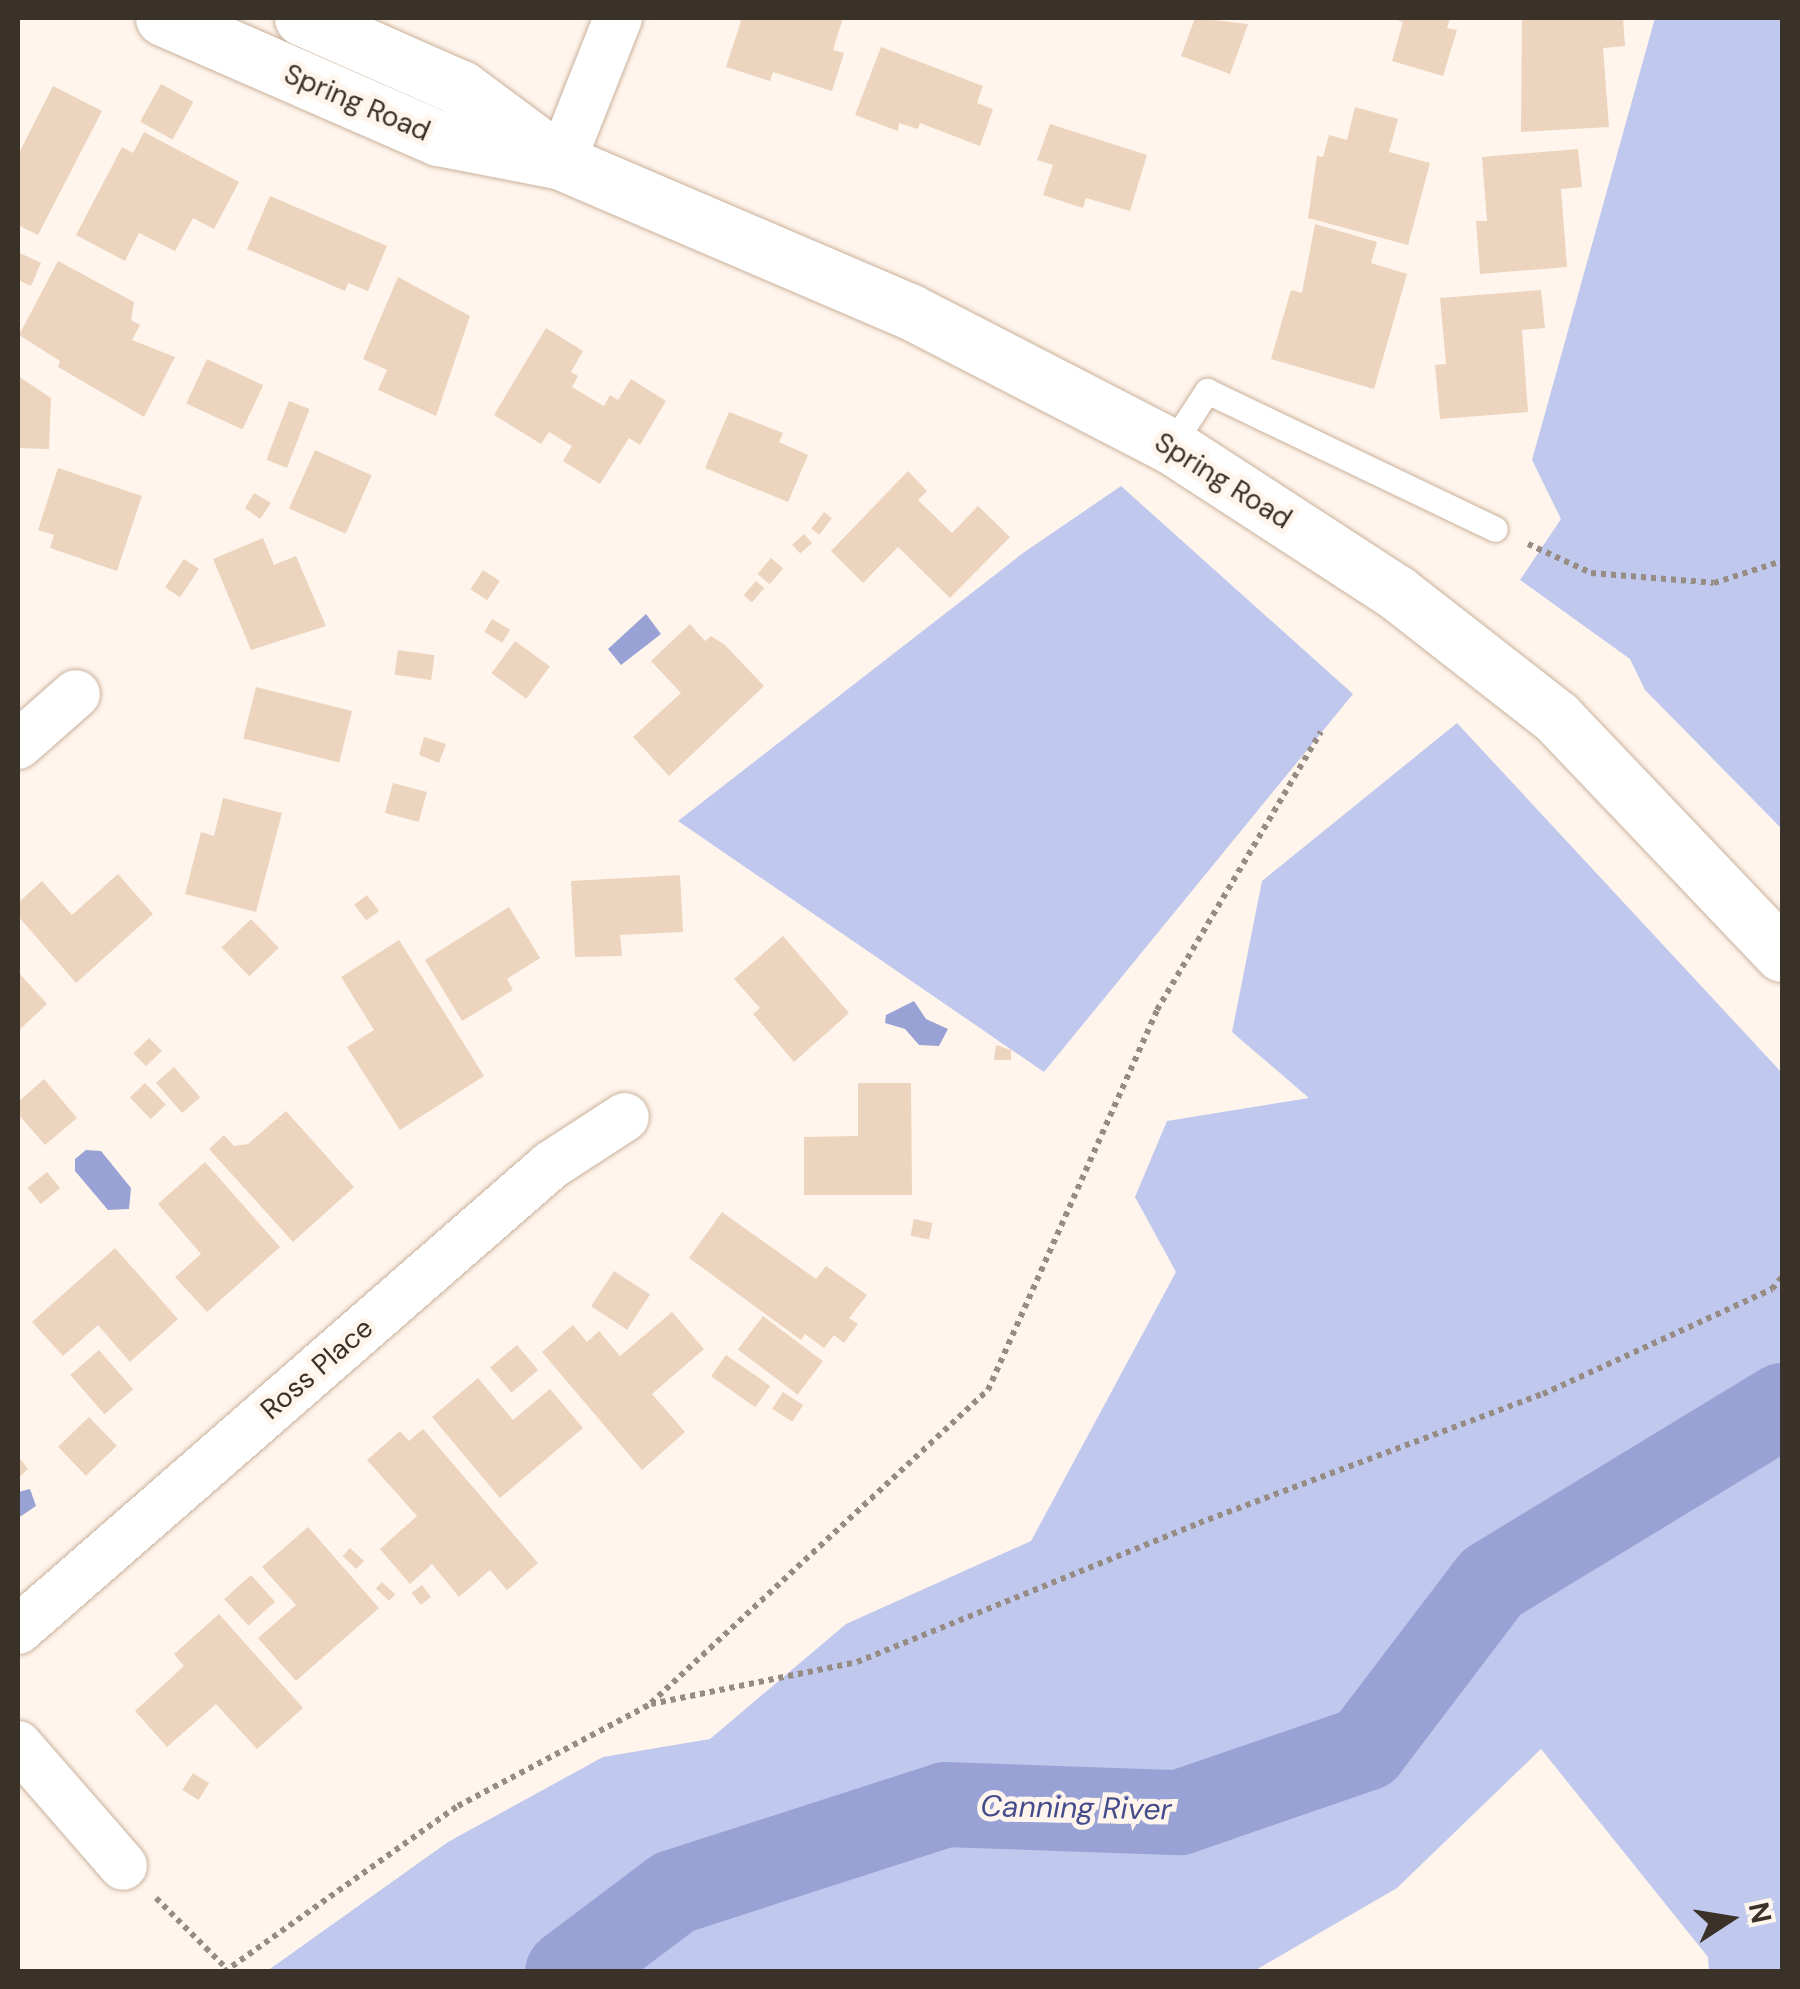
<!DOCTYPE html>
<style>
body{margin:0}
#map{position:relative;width:1800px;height:1989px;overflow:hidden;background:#fff5ec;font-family:"DM Sans",sans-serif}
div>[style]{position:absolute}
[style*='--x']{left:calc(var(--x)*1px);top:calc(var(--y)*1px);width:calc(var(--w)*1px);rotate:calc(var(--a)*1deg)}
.green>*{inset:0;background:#c0c8ee}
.water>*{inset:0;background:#99a2d4}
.river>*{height:85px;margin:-42.5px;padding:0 42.5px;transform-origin:42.5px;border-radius:42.5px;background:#99a2d4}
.building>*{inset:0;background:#ecd4be;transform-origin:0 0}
.path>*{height:6px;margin-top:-3px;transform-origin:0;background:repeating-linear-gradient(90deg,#968c83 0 5px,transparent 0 10px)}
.roads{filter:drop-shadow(0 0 2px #c9b19c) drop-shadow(0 0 2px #c9b19c)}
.service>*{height:25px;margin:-12.5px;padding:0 12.5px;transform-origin:12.5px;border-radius:12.5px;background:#fff}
.minor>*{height:48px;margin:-24px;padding:0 24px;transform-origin:24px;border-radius:24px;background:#fff}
.primary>*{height:55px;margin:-27.5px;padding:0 27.5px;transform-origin:27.5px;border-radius:27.5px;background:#fff}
span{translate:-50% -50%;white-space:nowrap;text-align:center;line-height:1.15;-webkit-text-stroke:10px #fff5ec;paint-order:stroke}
.street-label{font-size:28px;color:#3a3128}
.water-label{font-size:30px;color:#444c8b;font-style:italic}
.frame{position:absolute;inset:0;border:20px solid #3a3128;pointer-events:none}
.north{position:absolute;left:1680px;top:1869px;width:100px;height:100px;-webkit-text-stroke:8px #fff5ec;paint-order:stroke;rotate:78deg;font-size:28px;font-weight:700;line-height:40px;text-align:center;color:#3a3128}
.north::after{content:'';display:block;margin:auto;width:35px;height:45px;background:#3a3128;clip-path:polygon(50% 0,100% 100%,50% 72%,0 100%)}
</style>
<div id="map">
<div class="green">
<i style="clip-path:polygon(1655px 18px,1782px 18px,1782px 829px,1645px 690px,1630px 659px,1520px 580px,1561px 519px,1532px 460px)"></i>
<i style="clip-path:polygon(1121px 486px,1353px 694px,1044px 1072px,678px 821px,1023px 553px)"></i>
<i style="clip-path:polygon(1457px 723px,1782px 1073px,1782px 1971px,1709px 1971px,1708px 1957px,1541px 1749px,1397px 1888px,1254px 1971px,267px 1971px,448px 1842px,603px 1757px,710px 1739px,846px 1624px,1031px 1541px,1176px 1272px,1135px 1197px,1167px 1121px,1309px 1098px,1232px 1032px,1262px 881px)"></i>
</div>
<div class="water">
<i style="clip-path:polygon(646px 614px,661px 634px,621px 665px,608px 649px)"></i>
<i style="clip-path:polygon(914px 1001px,926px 1019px,948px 1029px,939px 1046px,919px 1045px,905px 1029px,885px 1023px,886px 1015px)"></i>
<i style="clip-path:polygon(86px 1150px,101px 1151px,131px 1188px,129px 1209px,108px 1210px,75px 1171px,75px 1159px)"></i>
<i style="clip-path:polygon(30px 1489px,36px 1506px,18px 1518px,18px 1492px)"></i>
</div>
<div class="river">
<i style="--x:567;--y:1972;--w:133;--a:-37"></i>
<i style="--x:673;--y:1892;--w:286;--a:-17.9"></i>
<i style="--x:945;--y:1804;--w:234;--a:2"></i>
<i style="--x:1179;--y:1812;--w:197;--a:-19"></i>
<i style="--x:1365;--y:1748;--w:208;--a:-52.8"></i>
<i style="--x:1491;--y:1582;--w:341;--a:-31.3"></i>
</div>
<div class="building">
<i style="clip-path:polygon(742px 18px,843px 18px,833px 50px,844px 53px,832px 91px,773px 72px,770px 81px,726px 67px)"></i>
<i style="clip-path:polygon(1195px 18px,1248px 24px,1230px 74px,1181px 56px)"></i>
<i style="clip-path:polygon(1391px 18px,1450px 18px,1447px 28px,1457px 30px,1443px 76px,1392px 61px,1403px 22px)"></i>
<i style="clip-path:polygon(1522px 18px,1623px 18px,1625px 46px,1603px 48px,1609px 127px,1521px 132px)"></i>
<i style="clip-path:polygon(881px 47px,983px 86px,977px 103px,993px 109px,980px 146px,920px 123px,918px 129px,899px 123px,898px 131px,855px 115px)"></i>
<i style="left:161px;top:84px;width:37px;height:43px;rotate:29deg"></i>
<i style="clip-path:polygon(53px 86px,102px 111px,38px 235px,18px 225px,18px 155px)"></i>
<i style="clip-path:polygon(1355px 107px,1398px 119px,1389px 152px,1430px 163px,1408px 245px,1308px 218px,1317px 156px,1323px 157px,1329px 135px,1347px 140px)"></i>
<i style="clip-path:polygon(1050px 124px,1147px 155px,1130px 211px,1086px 198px,1083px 208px,1043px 195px,1053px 165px,1037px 160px)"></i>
<i style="clip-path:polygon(144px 132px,239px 182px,214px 229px,193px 218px,175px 251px,139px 233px,125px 261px,76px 235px,122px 147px,133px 153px)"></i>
<i style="clip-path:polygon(1578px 149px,1582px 187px,1561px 189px,1567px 267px,1480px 274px,1476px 221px,1487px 221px,1482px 157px)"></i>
<i style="clip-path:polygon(270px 196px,387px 246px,368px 291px,348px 283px,345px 291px,247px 249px)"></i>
<i style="clip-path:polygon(1315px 224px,1377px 242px,1371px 263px,1407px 274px,1374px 389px,1271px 359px,1291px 290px,1302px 293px)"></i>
<i style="clip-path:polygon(20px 253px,41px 263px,31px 286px,18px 280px)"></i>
<i style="clip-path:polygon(58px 261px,134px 302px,131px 320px,140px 325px,132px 340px,175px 357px,144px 417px,58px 367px,60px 361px,19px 335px)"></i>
<i style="clip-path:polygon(398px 277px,470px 316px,436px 416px,378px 390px,387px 370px,363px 359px)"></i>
<i style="clip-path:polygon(1541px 290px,1545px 328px,1522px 330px,1528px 412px,1440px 419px,1435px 365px,1446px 364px,1440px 298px)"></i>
<i style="clip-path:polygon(546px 328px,583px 351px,571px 372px,578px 376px,572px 387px,587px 396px,604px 406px,610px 395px,618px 400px,631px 379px,666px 401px,640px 445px,629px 438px,600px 484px,563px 461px,572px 446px,549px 432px,541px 444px,494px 415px)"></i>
<i style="left:207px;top:359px;width:62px;height:49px;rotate:25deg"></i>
<i style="clip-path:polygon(18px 376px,51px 398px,49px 449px,18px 448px)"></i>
<i style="left:289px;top:401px;width:22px;height:63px;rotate:21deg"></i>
<i style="clip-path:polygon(729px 412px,783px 433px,779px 442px,808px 455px,788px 502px,705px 468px)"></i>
<i style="left:315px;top:450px;width:62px;height:64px;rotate:24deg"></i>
<i style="clip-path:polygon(58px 468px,142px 496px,117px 571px,50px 548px,54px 535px,38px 530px)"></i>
<i style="clip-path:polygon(908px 471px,927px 491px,918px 500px,952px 533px,978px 506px,1010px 537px,950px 598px,898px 547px,863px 583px,831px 551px)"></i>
<i style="clip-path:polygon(254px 493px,271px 503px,260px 519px,245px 508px)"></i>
<i style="left:824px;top:512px;width:10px;height:21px;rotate:37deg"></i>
<i style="left:804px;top:534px;width:12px;height:16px;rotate:48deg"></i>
<i style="clip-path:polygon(263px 538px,274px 565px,296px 556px,326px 626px,251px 650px,213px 559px)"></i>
<i style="left:771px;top:558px;width:16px;height:21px;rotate:40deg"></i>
<i style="left:184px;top:559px;width:18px;height:34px;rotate:34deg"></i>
<i style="left:483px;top:570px;width:20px;height:23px;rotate:33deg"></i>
<i style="left:756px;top:581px;width:11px;height:19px;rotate:41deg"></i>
<i style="left:492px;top:619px;width:21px;height:15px;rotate:31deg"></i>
<i style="clip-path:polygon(690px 624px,705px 641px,711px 636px,725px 645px,764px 686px,669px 776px,633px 737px,681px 693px,651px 661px)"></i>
<i style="left:515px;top:641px;width:43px;height:40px;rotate:36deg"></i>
<i style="left:398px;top:650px;width:37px;height:25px;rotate:8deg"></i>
<i style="left:256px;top:687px;width:99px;height:53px;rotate:14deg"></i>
<i style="clip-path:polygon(424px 737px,446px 744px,439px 763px,419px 755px)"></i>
<i style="left:393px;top:783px;width:35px;height:31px;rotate:15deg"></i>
<i style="clip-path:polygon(223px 798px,282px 813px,256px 912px,185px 894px,201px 832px,214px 836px)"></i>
<i style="clip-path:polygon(118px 874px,153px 914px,76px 983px,18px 916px,18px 903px,42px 881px,72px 915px)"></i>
<i style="clip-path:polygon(680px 875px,683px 932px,620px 935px,622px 956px,575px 957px,571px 881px)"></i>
<i style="left:367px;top:895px;width:20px;height:16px;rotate:53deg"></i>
<i style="clip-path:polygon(509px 907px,540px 958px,507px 979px,513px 990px,462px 1021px,425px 960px)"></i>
<i style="left:251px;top:919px;width:40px;height:41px;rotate:46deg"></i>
<i style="clip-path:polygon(783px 936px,849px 1013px,794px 1062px,753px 1014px,760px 1008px,734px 979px)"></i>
<i style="clip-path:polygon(399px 940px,484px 1076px,400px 1130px,347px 1047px,374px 1030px,341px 977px)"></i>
<i style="clip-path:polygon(18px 972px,47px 1004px,18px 1031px)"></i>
<i style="left:149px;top:1038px;width:18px;height:22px;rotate:45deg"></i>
<i style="clip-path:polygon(996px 1045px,1011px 1050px,1011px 1060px,994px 1060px)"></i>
<i style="left:174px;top:1067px;width:40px;height:24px;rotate:49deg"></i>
<i style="clip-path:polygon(44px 1079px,77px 1118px,45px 1145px,18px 1114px,18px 1102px)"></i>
<i style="left:145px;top:1083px;width:30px;height:21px;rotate:46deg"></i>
<i style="clip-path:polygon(858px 1083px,911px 1083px,912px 1195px,804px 1195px,804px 1137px,858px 1136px)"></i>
<i style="clip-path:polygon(286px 1111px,354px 1187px,293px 1242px,209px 1149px,224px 1135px,234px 1146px,248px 1144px)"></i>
<i style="clip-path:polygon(205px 1162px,280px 1247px,207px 1312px,175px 1277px,201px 1254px,158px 1204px)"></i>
<i style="left:47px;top:1172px;width:21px;height:25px;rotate:51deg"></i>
<i style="clip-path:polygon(722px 1212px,816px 1279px,826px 1266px,867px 1295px,849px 1318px,858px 1324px,844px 1343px,834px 1335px,824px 1348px,805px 1334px,801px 1340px,689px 1258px)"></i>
<i style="left:914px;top:1219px;width:19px;height:17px;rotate:12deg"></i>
<i style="clip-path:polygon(115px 1248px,178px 1319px,130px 1362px,98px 1325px,63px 1356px,32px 1322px)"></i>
<i style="left:614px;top:1271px;width:43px;height:42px;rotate:33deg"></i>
<i style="clip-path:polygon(672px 1312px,704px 1349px,652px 1394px,685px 1432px,642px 1470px,542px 1352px,573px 1325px,587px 1342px,599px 1331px,620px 1356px)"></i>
<i style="left:763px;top:1316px;width:75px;height:42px;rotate:37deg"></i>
<i style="left:517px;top:1345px;width:33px;height:35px;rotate:50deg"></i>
<i style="left:99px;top:1350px;width:52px;height:38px;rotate:49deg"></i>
<i style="left:726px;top:1355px;width:54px;height:26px;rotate:35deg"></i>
<i style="clip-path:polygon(478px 1378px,513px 1420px,550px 1389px,583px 1428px,500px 1498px,432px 1417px)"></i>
<i style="left:783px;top:1392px;width:24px;height:20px;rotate:33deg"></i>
<i style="left:89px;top:1417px;width:40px;height:43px;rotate:46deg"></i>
<i style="clip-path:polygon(423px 1429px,538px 1563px,507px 1590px,490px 1570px,459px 1597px,432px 1564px,410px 1584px,380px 1549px,417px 1516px,367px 1460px,400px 1431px,409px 1441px)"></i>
<i style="clip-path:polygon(18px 1456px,28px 1469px,18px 1478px)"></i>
<i style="clip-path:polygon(308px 1527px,379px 1608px,296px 1681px,258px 1638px,296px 1605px,262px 1567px)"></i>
<i style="left:350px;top:1548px;width:19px;height:11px;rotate:43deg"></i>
<i style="left:251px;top:1575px;width:36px;height:36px;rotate:48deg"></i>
<i style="left:382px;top:1582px;width:18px;height:9px;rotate:43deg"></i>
<i style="left:422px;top:1585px;width:15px;height:13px;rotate:53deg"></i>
<i style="clip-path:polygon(219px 1614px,303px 1708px,257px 1749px,216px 1704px,167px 1747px,135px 1711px,184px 1666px,174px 1654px)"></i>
<i style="left:193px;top:1773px;width:19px;height:20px;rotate:32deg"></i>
</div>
<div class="path">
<i style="--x:1528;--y:544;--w:69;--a:24.7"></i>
<i style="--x:1591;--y:573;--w:123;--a:4.6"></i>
<i style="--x:1714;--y:583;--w:71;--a:-17.9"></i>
<i style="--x:651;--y:1703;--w:460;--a:-42.9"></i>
<i style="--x:988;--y:1390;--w:416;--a:-66"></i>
<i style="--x:1157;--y:1010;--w:323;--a:-59.5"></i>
<i style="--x:156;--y:1898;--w:99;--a:45"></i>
<i style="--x:224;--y:1972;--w:287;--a:-35.4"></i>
<i style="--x:458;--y:1806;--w:218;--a:-27.9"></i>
<i style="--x:651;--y:1704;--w:210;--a:-11.5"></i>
<i style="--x:857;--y:1662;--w:369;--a:-22.1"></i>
<i style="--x:1199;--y:1523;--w:367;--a:-20.6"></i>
<i style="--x:1543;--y:1394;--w:252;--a:-24.6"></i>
<i style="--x:1772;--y:1289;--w:16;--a:-50"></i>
</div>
<div class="roads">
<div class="service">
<i style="--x:1171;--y:446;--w:66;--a:-56.8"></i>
<i style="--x:1207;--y:391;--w:319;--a:25.6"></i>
</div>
<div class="minor">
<i style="--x:561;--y:162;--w:155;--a:-68.4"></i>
<i style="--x:18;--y:745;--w:77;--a:-41.3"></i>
<i style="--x:18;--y:1630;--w:707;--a:-41.1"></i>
<i style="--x:551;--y:1165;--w:88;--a:-33"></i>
<i style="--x:18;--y:1745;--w:160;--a:49"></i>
</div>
<div class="primary">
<i style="--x:163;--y:18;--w:300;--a:23.6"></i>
<i style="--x:438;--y:138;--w:125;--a:11"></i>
<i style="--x:561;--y:162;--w:379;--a:23.2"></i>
<i style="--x:909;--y:311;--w:295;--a:27.3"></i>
<i style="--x:1171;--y:446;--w:268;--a:33"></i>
<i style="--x:1396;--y:592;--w:204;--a:38"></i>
<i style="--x:1557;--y:718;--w:326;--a:46.4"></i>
<i style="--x:302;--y:18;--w:174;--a:23.8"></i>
<i style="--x:461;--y:88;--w:111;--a:36.6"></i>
</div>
</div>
<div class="street-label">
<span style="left:357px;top:103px;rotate:23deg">Spring Road</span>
<span style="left:1223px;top:481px;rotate:32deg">Spring Road</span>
<span style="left:317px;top:1369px;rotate:-41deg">Ross Place</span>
</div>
<div class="water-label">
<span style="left:1076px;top:1808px;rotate:1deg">Canning River</span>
</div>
<div class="frame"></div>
<div class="north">N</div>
</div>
